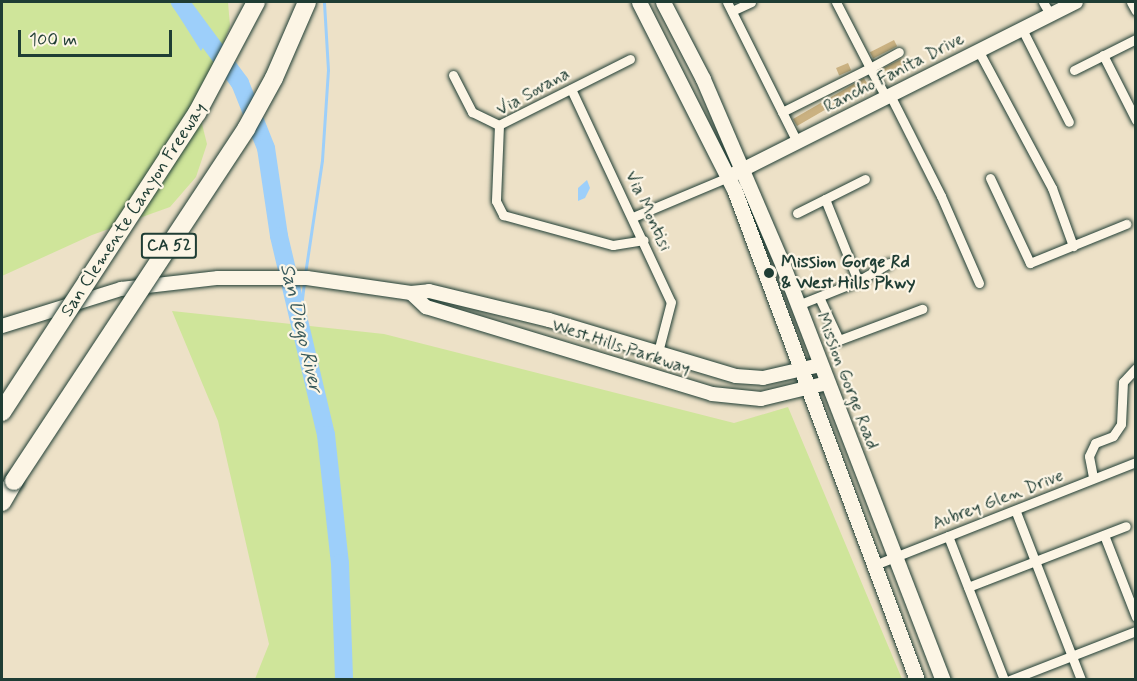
<!DOCTYPE html>
<style>
body{margin:0}
#map{position:relative;width:1137px;height:681px;overflow:hidden;background:#ede1c7;font-family:Mynerve,sans-serif}
div>[style]{position:absolute}
[style*='--x']{left:calc(var(--x)*1px);top:calc(var(--y)*1px);width:calc(var(--w)*1px);rotate:calc(var(--a)*1deg)}
.green>*{inset:0;background:#cfe59a}
.water>*{inset:0;background:#9dcffa}
.stream>*{height:3px;margin:-1.5px;padding:0 1.5px;transform-origin:1.5px;border-radius:1.5px;background:#9dcffa}
.river>*{height:18px;margin:-9px;padding:0 9px;transform-origin:9px;border-radius:9px;background:#9dcffa}
.building>*{inset:0;background:#cab181;transform-origin:0 0}
.roads{filter:drop-shadow(0 0 2px #1f3d34) drop-shadow(0 0 2px #1f3d34)}
.street>*{height:9px;margin:-4.5px;padding:0 4.5px;transform-origin:4.5px;border-radius:4.5px;background:#fcf5e5}
.secondary>*{height:14px;margin:-7px;padding:0 7px;transform-origin:7px;border-radius:7px;background:#fcf5e5}
.primary>*{height:15px;margin:-7.5px;padding:0 7.5px;transform-origin:7.5px;border-radius:7.5px;background:#fcf5e5}
.highway>*{height:18px;margin:-9px;padding:0 9px;transform-origin:9px;border-radius:9px;background:#fcf5e5}
.bridges{filter:drop-shadow(0 0 2px #1f3d34) drop-shadow(0 0 2px #1f3d34)}
.highway-bridge>*{height:18px;margin:-9px;padding:0 9px;transform-origin:9px;border-radius:9px;background:#fcf5e5}
.dots>*{width:16px;height:16px;translate:-50% -50%;box-sizing:border-box;border:3px solid #fcf5e5;border-radius:50%}
span{translate:-50% -50%;white-space:nowrap;text-align:center;line-height:1.15;-webkit-text-stroke:4.5px #fcf5e5;paint-order:stroke}
.shield-label span{padding:2px 4px;background:#fcf5e5;border:2px solid;border-radius:4px;-webkit-text-stroke-width:0}
.shield-label{font-size:16px;color:#1f3d34;font-weight:700}
.street-label{font-size:18px;color:#1f3d34}
.poi-label{font-size:18px;color:#1f3d34;font-weight:700}
.left{translate:0 -50%;text-align:left}
.water-label{font-size:20px;color:#385a5c;font-style:italic}
.frame{position:absolute;inset:0;border:3px solid #1f3d34;pointer-events:none}
.scale{position:absolute;left:18px;top:30px;width:154px;height:27px;box-sizing:border-box;border:3px solid #1f3d34;border-top:0;padding-left:8px;font-size:18px;line-height:21px;white-space:nowrap;color:#1f3d34;-webkit-text-stroke:4px #fcf5e5;paint-order:stroke}
</style>
<div id="map">
<div class="green">
<i style="clip-path:polygon(2px 2px,228px 2px,230px 26px,198px 108px,207px 144px,196px 177px,170px 207px,92px 235px,2px 276px)"></i>
<i style="clip-path:polygon(172px 311px,384px 334px,734px 423px,788px 407px,902px 679px,255px 679px,269px 644px,218px 421px)"></i>
</div>
<div class="water">
<i style="clip-path:polygon(170px 2px,189px 2px,210px 35px,201px 51px)"></i>
<i style="clip-path:polygon(587px 180px,590px 188px,585px 198px,578px 201px,578px 188px)"></i>
</div>
<div class="stream">
<i style="--x:305;--y:274;--w:115;--a:-81.5"></i>
<i style="--x:322;--y:160;--w:90;--a:-86.2"></i>
<i style="--x:328;--y:70;--w:68;--a:-93.4"></i>
<i style="--x:300;--y:315;--w:34;--a:-83"></i>
</div>
<div class="river">
<i style="--x:180;--y:2;--w:101;--a:53.5"></i>
<i style="--x:240;--y:83;--w:70;--a:68.2"></i>
<i style="--x:266;--y:148;--w:89;--a:81.6"></i>
<i style="--x:279;--y:236;--w:204;--a:76.7"></i>
<i style="--x:326;--y:435;--w:129;--a:83.8"></i>
<i style="--x:340;--y:563;--w:117;--a:88"></i>
</div>
<div class="building">
<i style="left:894px;top:40px;width:7px;height:27px;rotate:63deg"></i>
<i style="left:903px;top:58px;width:7px;height:27px;rotate:63deg"></i>
<i style="left:848px;top:63px;width:8px;height:13px;rotate:67deg"></i>
<i style="left:864px;top:78px;width:8px;height:82px;rotate:60deg"></i>
</div>
<div class="roads">
<div class="street">
<i style="--x:727;--y:2;--w:157;--a:63.4"></i>
<i style="--x:836;--y:2;--w:74;--a:62.7"></i>
<i style="--x:870;--y:68;--w:33;--a:-29"></i>
<i style="--x:1043;--y:2;--w:14;--a:60"></i>
<i style="--x:1131;--y:2;--w:10;--a:61"></i>
<i style="--x:732;--y:11;--w:21;--a:-25"></i>
<i style="--x:1022;--y:29;--w:104;--a:63.2"></i>
<i style="--x:978;--y:50;--w:157;--a:61.8"></i>
<i style="--x:1052;--y:188;--w:62;--a:70.1"></i>
<i style="--x:1103;--y:55;--w:73;--a:63.1"></i>
<i style="--x:630;--y:59;--w:147;--a:153.3"></i>
<i style="--x:499;--y:125;--w:76;--a:92.3"></i>
<i style="--x:496;--y:201;--w:16;--a:63"></i>
<i style="--x:503;--y:215;--w:114;--a:15.3"></i>
<i style="--x:613;--y:245;--w:31;--a:-9"></i>
<i style="--x:1074;--y:70;--w:69;--a:-26.6"></i>
<i style="--x:453;--y:75;--w:42;--a:62.8"></i>
<i style="--x:472;--y:112;--w:30;--a:26"></i>
<i style="--x:571;--y:89;--w:235;--a:64.9"></i>
<i style="--x:671;--y:302;--w:52;--a:104.6"></i>
<i style="--x:890;--y:95;--w:113;--a:63.2"></i>
<i style="--x:941;--y:196;--w:95;--a:66.4"></i>
<i style="--x:782;--y:112;--w:98;--a:-26.6"></i>
<i style="--x:870;--y:68;--w:33;--a:61"></i>
<i style="--x:990;--y:178;--w:94;--a:64.8"></i>
<i style="--x:1030;--y:263;--w:104;--a:-22.1"></i>
<i style="--x:825;--y:199;--w:88;--a:68.1"></i>
<i style="--x:797;--y:213;--w:76;--a:-26.6"></i>
<i style="--x:633;--y:217;--w:103;--a:-22.8"></i>
<i style="--x:819;--y:297;--w:47;--a:65.1"></i>
<i style="--x:839;--y:340;--w:89;--a:-20.5"></i>
<i style="--x:798;--y:305;--w:65;--a:-21.8"></i>
<i style="--x:858;--y:281;--w:36;--a:-30"></i>
<i style="--x:1093;--y:477;--w:21;--a:-101"></i>
<i style="--x:1089;--y:456;--w:14;--a:-65"></i>
<i style="--x:1095;--y:443;--w:19;--a:-21"></i>
<i style="--x:1113;--y:436;--w:14;--a:-56"></i>
<i style="--x:1121;--y:424;--w:42;--a:-87.3"></i>
<i style="--x:1123;--y:382;--w:19;--a:-47"></i>
<i style="--x:1016;--y:512;--w:180;--a:68.8"></i>
<i style="--x:1104;--y:535;--w:88;--a:68.7"></i>
<i style="--x:948;--y:536;--w:155;--a:68.7"></i>
<i style="--x:872;--y:566;--w:284;--a:-21.5"></i>
<i style="--x:968;--y:587;--w:169;--a:-21.1"></i>
<i style="--x:1010;--y:680;--w:135;--a:-21.3"></i>
</div>
<div class="secondary">
<i style="--x:732;--y:175;--w:385;--a:-26.7"></i>
<i style="--x:411;--y:293;--w:21;--a:43"></i>
<i style="--x:426;--y:307;--w:299;--a:16.9"></i>
<i style="--x:712;--y:394;--w:49;--a:5.8"></i>
<i style="--x:761;--y:399;--w:68;--a:-13.6"></i>
<i style="--x:2;--y:326;--w:125;--a:-17.3"></i>
<i style="--x:121;--y:289;--w:98;--a:-6.5"></i>
<i style="--x:218;--y:278;--w:89;--a:0"></i>
<i style="--x:307;--y:278;--w:105;--a:8.2"></i>
<i style="--x:411;--y:293;--w:18;--a:-6"></i>
<i style="--x:429;--y:291;--w:123;--a:13.6"></i>
<i style="--x:549;--y:320;--w:195;--a:16.7"></i>
<i style="--x:736;--y:376;--w:27;--a:4"></i>
<i style="--x:763;--y:378;--w:58;--a:-12.8"></i>
</div>
<div class="primary">
<i style="--x:639;--y:2;--w:210;--a:63.1"></i>
<i style="--x:734;--y:189;--w:524;--a:69.56"></i>
<i style="--x:663;--y:2;--w:87;--a:62.5"></i>
<i style="--x:703;--y:79;--w:203;--a:66.8"></i>
<i style="--x:783;--y:266;--w:444;--a:68.9"></i>
</div>
<div class="highway">
<i style="--x:2;--y:502;--w:24;--a:-60"></i>
</div>
</div>
<div class="bridges">
<div class="highway-bridge">
<i style="--x:2;--y:412;--w:357;--a:-56.9"></i>
<i style="--x:197;--y:113;--w:126;--a:-62"></i>
<i style="--x:14;--y:481;--w:422;--a:-56.6"></i>
<i style="--x:246;--y:129;--w:58;--a:-61.2"></i>
<i style="--x:274;--y:78;--w:83;--a:-66.5"></i>
</div>
</div>
<div class="dots">
<i style="left:769px;top:273px;background:#1f3d34"></i>
</div>
<div class="shield-label">
<span style="left:169px;top:246px">CA 52</span>
</div>
<div class="street-label">
<span style="left:894px;top:73px;rotate:-27deg">Rancho Fanita Drive</span>
<span style="left:533px;top:92px;rotate:-29deg">Via Sovana</span>
<span style="left:134px;top:210px;rotate:-57deg">San Clemente Canyon Freeway</span>
<span style="left:648px;top:211px;rotate:65deg">Via Montisi</span>
<span style="left:621px;top:347px;rotate:18deg">West Hills Parkway</span>
<span style="left:847px;top:381px;rotate:69deg">Mission Gorge Road</span>
<span style="left:998px;top:500px;rotate:-21deg">Aubrey Glen Drive</span>
</div>
<div class="poi-label">
<span class="left" style="left:781px;top:273px">Mission Gorge Rd<br>&amp; West Hills Pkwy</span>
</div>
<div class="water-label">
<span style="left:301px;top:328px;rotate:77deg">San Diego River</span>
</div>
<div class="frame"></div>
<div class="scale">100 m</div>
</div>
